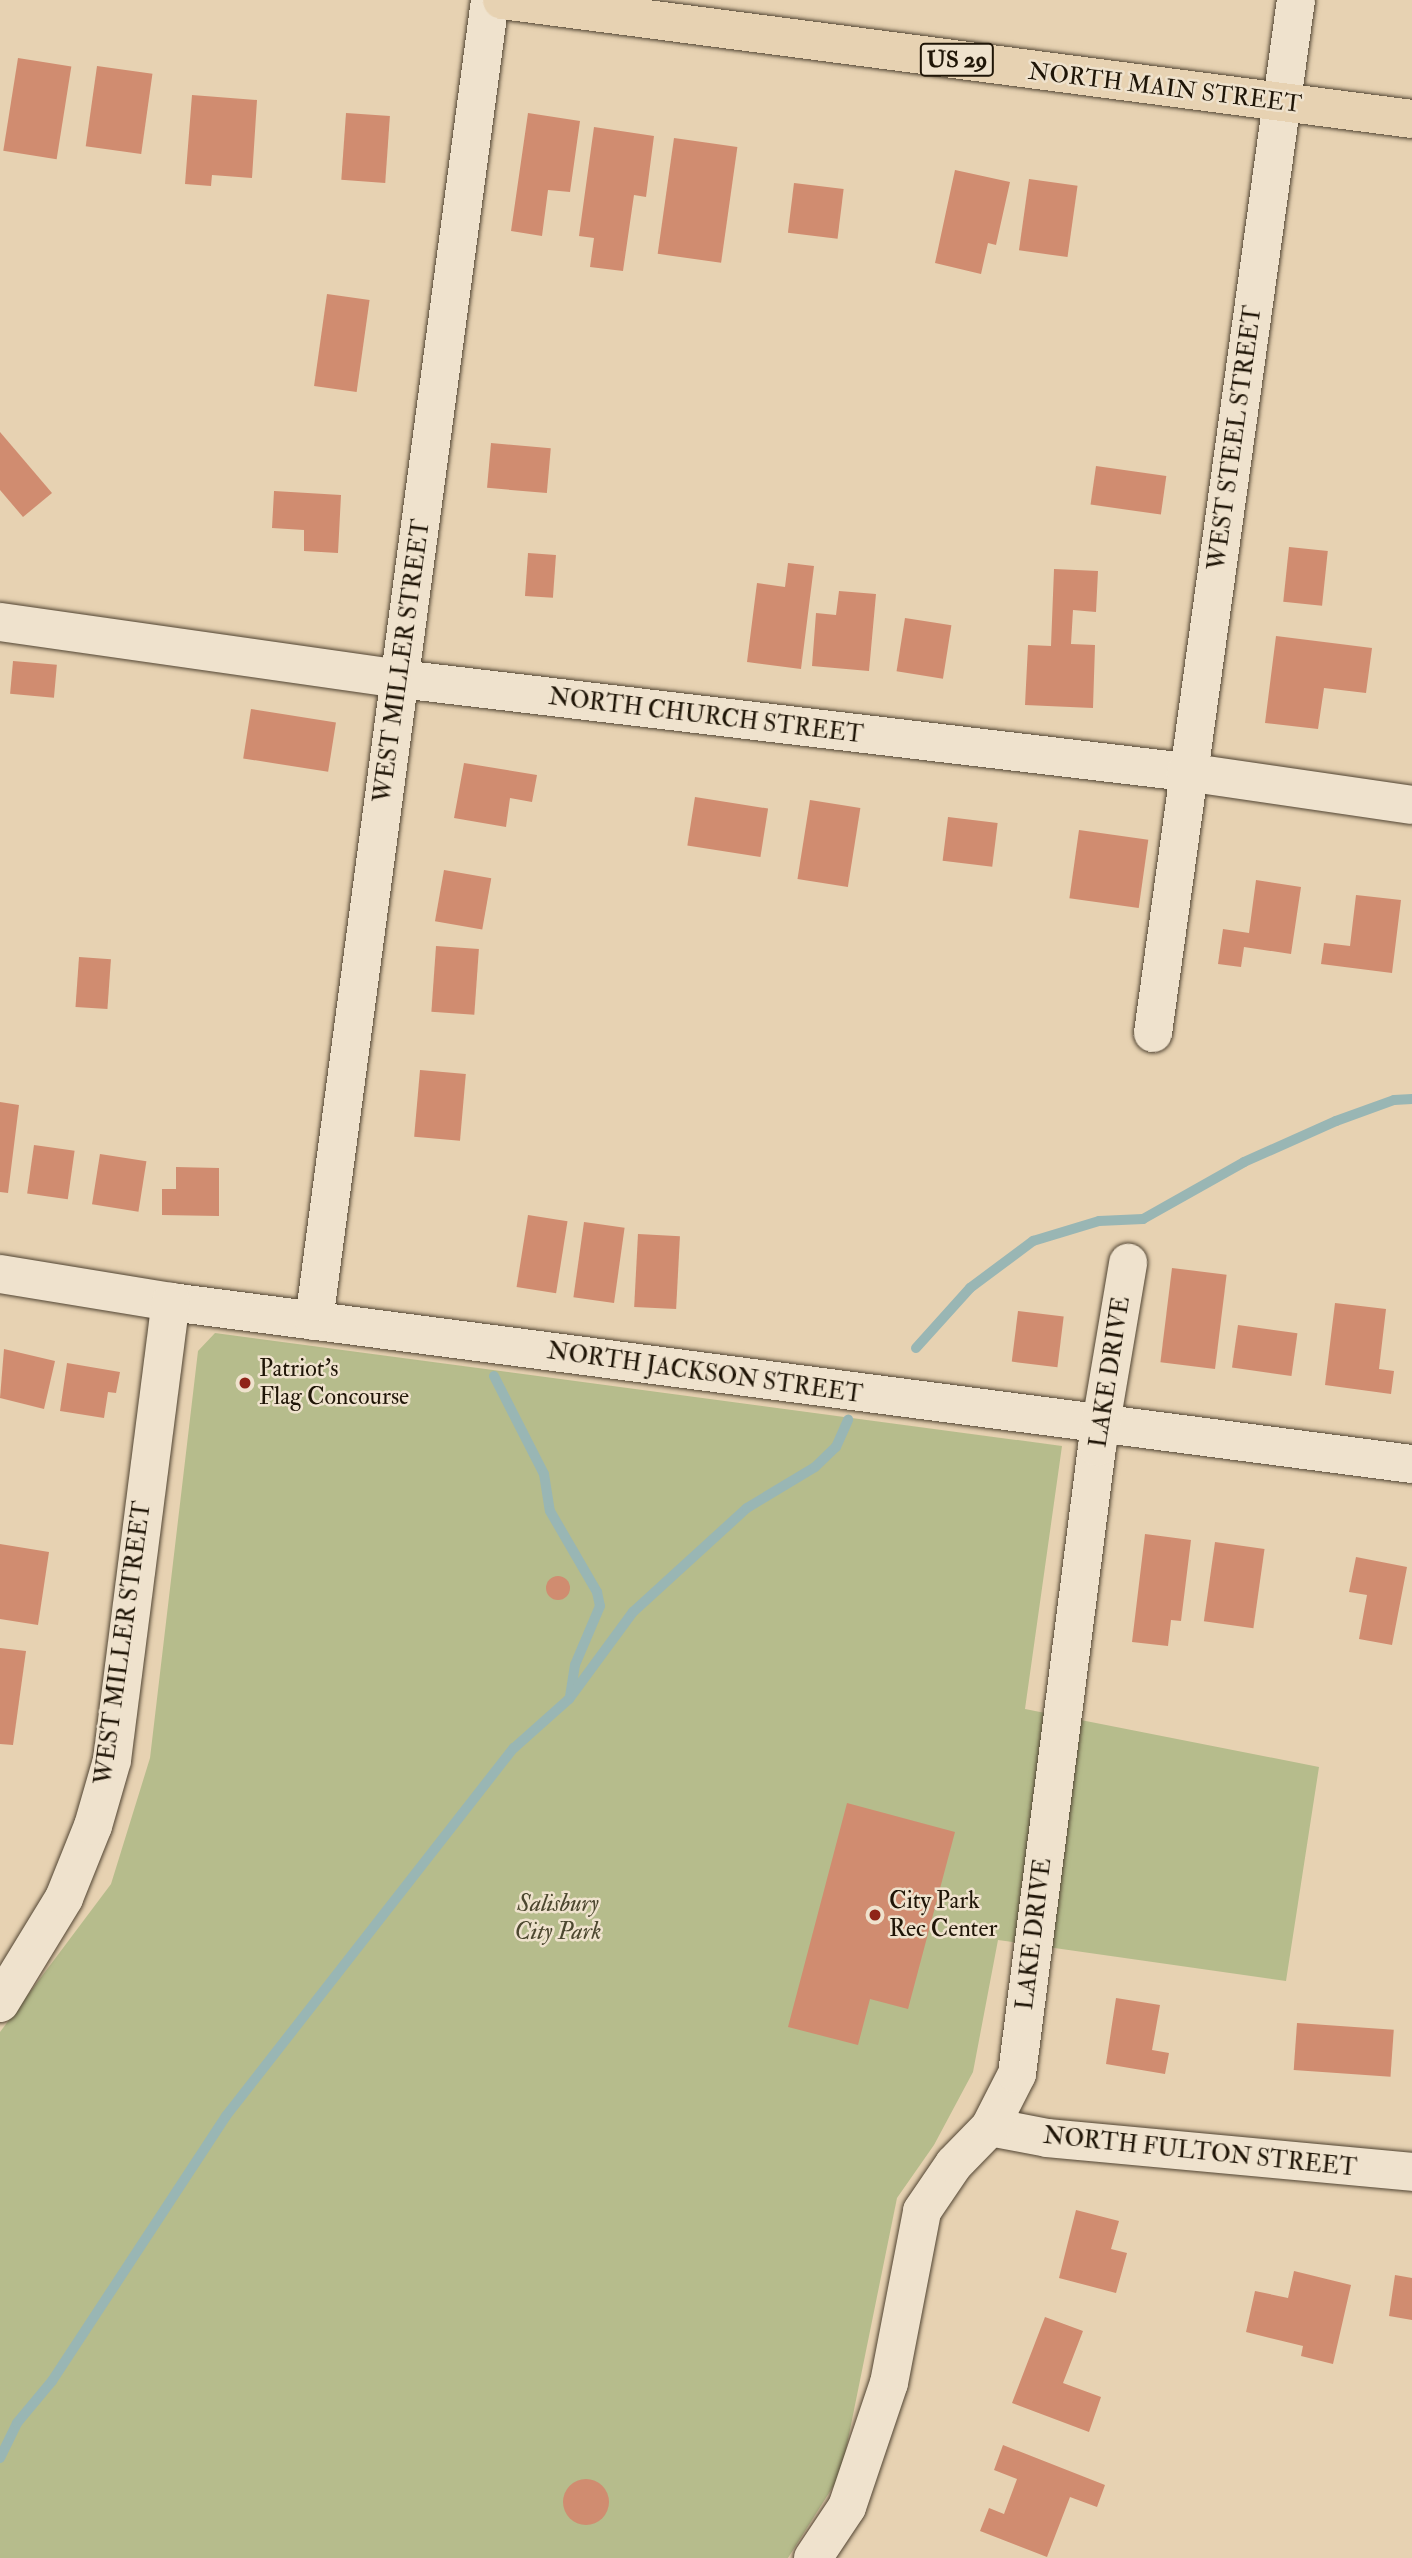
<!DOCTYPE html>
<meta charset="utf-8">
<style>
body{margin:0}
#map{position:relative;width:1412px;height:2558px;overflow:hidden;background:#e7d2b2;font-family:"IM FELL Double Pica",serif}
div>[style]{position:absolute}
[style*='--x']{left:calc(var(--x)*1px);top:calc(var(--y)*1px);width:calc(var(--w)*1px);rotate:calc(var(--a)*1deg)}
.green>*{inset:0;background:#b6bc8c}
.stream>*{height:10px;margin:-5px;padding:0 5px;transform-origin:5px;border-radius:5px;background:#99b6b4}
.building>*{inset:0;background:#d08c70;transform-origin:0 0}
.round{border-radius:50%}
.roads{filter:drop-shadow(0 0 2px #514432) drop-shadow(0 0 2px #514432)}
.minor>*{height:38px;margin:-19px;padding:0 19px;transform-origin:19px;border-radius:19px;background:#efe2cd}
.primary>*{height:38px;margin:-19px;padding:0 19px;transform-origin:19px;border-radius:19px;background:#e7d2b2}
.dots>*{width:19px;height:19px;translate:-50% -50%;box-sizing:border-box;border:4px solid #efe2cd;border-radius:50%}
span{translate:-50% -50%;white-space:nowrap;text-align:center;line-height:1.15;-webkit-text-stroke:5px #efe2cd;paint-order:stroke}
.shield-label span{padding:2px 5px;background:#efe2cd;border:2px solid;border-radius:5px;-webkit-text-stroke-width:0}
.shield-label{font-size:23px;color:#1f1507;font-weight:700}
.street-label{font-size:24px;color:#1f1507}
.poi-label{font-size:24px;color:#1f1507}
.left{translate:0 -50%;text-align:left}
.park-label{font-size:24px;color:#4c472f;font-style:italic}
</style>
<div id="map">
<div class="green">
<i style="clip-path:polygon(215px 1333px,1062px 1446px,1025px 1709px,1319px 1767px,1286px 1981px,998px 1940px,973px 2072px,934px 2145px,897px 2198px,841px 2474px,788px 2558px,0 2558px,0 2032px,111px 1884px,150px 1758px,198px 1351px)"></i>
</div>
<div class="stream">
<i style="--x:916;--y:1348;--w:81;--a:-48"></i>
<i style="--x:970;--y:1288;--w:79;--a:-36.7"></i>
<i style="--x:1033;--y:1241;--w:69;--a:-16.9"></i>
<i style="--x:1099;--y:1221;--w:44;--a:-2.6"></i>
<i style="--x:1143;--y:1219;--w:116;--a:-29.4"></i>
<i style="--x:1244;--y:1162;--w:101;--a:-24"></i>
<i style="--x:1336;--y:1121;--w:62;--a:-19.9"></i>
<i style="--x:1394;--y:1100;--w:18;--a:-3"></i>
<i style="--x:494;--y:1376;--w:110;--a:63"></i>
<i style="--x:544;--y:1474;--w:37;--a:81"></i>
<i style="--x:550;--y:1511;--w:94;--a:59.9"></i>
<i style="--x:597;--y:1592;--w:14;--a:78"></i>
<i style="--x:600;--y:1606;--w:64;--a:113"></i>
<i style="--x:575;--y:1665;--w:30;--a:99"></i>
<i style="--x:0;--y:2458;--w:39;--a:-64"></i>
<i style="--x:17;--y:2423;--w:55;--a:-50.2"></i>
<i style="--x:52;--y:2381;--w:317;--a:-56.7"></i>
<i style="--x:226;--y:2116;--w:467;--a:-52"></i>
<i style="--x:514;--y:1748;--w:74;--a:-41.7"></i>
<i style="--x:569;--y:1699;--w:108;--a:-53.7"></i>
<i style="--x:633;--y:1612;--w:154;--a:-42.4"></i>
<i style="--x:747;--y:1508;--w:79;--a:-31.1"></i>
<i style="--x:815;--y:1467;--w:29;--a:-44"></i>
<i style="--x:836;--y:1447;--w:30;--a:-66"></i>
</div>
<div class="building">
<i style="left:18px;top:58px;width:54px;height:94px;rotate:9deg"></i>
<i style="left:97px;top:66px;width:56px;height:81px;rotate:8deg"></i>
<i style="clip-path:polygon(192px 95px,257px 100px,252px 178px,212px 175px,211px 186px,185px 184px)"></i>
<i style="left:346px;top:113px;width:44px;height:67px;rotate:4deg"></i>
<i style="clip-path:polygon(528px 113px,580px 121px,570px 192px,548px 190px,542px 236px,511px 231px)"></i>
<i style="clip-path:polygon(594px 127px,654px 136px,646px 197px,634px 195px,623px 271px,590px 267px,594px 238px,579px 236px)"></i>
<i style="left:674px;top:138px;width:64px;height:117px;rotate:8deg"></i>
<i style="clip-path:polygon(955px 170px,1010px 182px,996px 245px,988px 243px,981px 274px,935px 263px)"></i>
<i style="left:1029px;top:179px;width:49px;height:72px;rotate:8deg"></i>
<i style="left:794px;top:183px;width:50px;height:50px;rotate:7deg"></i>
<i style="left:327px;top:294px;width:43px;height:93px;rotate:8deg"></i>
<i style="clip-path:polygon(0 432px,52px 493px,23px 517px,0 490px)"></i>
<i style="left:491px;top:443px;width:60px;height:45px;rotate:5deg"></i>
<i style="left:1096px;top:466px;width:71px;height:39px;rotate:8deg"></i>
<i style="clip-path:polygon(274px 491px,341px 495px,338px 553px,304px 551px,304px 530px,272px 528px)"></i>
<i style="left:1289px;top:547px;width:39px;height:55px;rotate:6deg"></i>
<i style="left:528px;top:553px;width:28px;height:43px;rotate:4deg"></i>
<i style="clip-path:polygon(788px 563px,814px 566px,801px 669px,747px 662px,757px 583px,785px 587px)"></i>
<i style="clip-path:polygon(1054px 569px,1098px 571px,1096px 612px,1073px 610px,1071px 644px,1095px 645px,1093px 708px,1025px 705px,1028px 645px,1051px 646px)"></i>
<i style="clip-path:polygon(839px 591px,876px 594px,869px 671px,812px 666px,816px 613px,836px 615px)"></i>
<i style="left:905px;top:618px;width:47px;height:54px;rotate:9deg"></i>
<i style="clip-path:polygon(1276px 636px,1372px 648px,1366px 693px,1324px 688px,1318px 729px,1265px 723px)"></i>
<i style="left:13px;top:661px;width:44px;height:33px;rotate:5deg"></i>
<i style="left:251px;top:709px;width:86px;height:50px;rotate:9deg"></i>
<i style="clip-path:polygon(464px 763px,537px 775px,532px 802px,510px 798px,506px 827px,454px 818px)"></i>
<i style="left:695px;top:797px;width:74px;height:49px;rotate:9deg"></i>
<i style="left:810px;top:800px;width:51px;height:80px;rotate:9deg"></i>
<i style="left:948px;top:817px;width:50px;height:44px;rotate:7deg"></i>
<i style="left:1079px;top:830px;width:70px;height:69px;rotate:8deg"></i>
<i style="left:444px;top:870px;width:48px;height:52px;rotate:10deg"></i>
<i style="clip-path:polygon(1256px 880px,1301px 887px,1291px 954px,1244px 947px,1241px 967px,1218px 964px,1223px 929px,1249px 933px)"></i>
<i style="clip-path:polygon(1356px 895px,1401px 900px,1392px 973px,1321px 964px,1324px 943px,1350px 946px)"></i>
<i style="left:436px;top:946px;width:43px;height:66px;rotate:4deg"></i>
<i style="left:79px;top:957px;width:32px;height:50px;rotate:4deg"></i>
<i style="left:420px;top:1070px;width:46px;height:67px;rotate:5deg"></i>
<i style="clip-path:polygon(0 1102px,19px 1105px,8px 1193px,0 1192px)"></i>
<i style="left:34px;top:1145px;width:41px;height:49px;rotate:8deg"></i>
<i style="left:100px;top:1154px;width:47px;height:51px;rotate:9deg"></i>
<i style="clip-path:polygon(176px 1167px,219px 1168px,219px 1216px,162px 1215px,162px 1189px,176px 1189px)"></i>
<i style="left:528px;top:1215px;width:40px;height:73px;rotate:9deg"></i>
<i style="left:584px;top:1222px;width:41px;height:76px;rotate:8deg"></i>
<i style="left:638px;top:1234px;width:42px;height:73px;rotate:3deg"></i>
<i style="left:1172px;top:1268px;width:55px;height:95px;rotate:7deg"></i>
<i style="clip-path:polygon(1335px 1303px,1386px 1309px,1379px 1369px,1394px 1371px,1391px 1394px,1325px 1385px)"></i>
<i style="left:1018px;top:1311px;width:46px;height:51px;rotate:7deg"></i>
<i style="left:1238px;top:1325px;width:60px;height:43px;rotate:8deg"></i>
<i style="clip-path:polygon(4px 1349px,55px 1361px,44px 1409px,0 1398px)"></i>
<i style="clip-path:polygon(67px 1363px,120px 1372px,116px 1393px,108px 1392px,104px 1418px,60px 1411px)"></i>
<i style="clip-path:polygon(1145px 1534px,1191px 1540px,1181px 1621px,1171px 1620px,1168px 1646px,1132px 1642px)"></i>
<i style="left:1215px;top:1542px;width:50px;height:80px;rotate:8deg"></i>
<i style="clip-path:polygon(0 1544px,49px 1552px,38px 1625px,0 1619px)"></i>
<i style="clip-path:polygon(1356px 1557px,1407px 1567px,1392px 1645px,1359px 1639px,1367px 1595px,1349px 1592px)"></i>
<i class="round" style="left:546px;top:1576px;width:24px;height:24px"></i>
<i style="clip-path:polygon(0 1648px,26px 1651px,13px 1745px,0 1744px)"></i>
<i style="clip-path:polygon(847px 1803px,955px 1832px,908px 2009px,870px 1999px,858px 2045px,788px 2027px)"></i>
<i style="clip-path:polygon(1116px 1998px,1160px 2005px,1152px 2050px,1169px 2053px,1165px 2074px,1106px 2064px)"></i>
<i style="left:1297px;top:2023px;width:97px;height:47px;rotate:4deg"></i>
<i style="clip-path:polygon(1076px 2210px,1119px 2221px,1111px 2249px,1127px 2253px,1116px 2293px,1059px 2278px)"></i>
<i style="clip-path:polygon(1294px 2271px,1351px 2285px,1333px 2364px,1301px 2356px,1303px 2346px,1246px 2332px,1255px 2291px,1288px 2298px)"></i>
<i style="clip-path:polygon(1395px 2275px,1412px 2278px,1412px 2320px,1389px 2316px)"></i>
<i style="clip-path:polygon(1045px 2317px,1083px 2331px,1063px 2383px,1101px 2397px,1089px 2432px,1012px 2403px)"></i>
<i style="clip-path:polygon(1003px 2445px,1105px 2485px,1097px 2507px,1070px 2497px,1047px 2557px,980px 2531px,989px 2508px,1004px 2514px,1017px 2479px,994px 2470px)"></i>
<i class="round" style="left:563px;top:2479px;width:46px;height:46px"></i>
</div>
<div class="roads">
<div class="minor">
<i style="--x:0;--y:622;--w:404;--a:8.1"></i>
<i style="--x:400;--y:679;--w:791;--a:6.75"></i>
<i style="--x:1186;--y:772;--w:228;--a:8.3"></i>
<i style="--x:1153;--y:1033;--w:1043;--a:-82.12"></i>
<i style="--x:0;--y:1274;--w:173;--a:9.3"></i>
<i style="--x:171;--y:1302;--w:1252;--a:7.44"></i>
<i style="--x:314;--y:1321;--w:1333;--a:-82.41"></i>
<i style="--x:0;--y:2003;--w:123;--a:-58.6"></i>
<i style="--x:64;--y:1898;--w:78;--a:-68.1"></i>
<i style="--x:93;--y:1826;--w:69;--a:-73.9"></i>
<i style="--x:112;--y:1760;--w:462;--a:-82.7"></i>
<i style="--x:990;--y:2127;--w:58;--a:10.9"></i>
<i style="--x:1047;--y:2138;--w:367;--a:5.3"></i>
<i style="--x:813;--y:2558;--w:61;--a:-56.3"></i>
<i style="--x:847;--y:2507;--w:131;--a:-71.3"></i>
<i style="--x:889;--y:2383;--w:175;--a:-79.1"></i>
<i style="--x:922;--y:2211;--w:57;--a:-55.8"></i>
<i style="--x:954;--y:2164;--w:52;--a:-45.8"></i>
<i style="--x:990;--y:2127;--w:59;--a:-63"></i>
<i style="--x:1017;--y:2074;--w:632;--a:-82.73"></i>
<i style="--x:1097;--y:1447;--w:187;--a:-80.4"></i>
</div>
<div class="primary">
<i style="--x:502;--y:0;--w:918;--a:7.45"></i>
</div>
</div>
<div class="dots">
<i style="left:245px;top:1383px;background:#8f2418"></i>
<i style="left:875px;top:1915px;background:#8f2418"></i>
</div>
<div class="shield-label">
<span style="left:957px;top:60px">US 29</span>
</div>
<div class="street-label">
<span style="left:1165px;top:88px;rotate:7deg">NORTH MAIN STREET</span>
<span style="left:1235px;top:438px;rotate:-82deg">WEST STEEL STREET</span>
<span style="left:402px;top:661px;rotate:-82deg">WEST MILLER STREET</span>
<span style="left:706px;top:716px;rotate:7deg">NORTH CHURCH STREET</span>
<span style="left:1110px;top:1372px;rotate:-81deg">LAKE DRIVE</span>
<span style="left:705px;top:1373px;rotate:8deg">NORTH JACKSON STREET</span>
<span style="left:123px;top:1643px;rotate:-82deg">WEST MILLER STREET</span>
<span style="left:1034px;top:1934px;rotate:-83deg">LAKE DRIVE</span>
<span style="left:1200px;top:2152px;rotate:6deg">NORTH FULTON STREET</span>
</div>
<div class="poi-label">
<span class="left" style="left:259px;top:1383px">Patriot’s<br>Flag Concourse</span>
<span class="left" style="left:889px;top:1915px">City Park<br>Rec Center</span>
</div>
<div class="park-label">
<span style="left:558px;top:1918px">Salisbury<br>City Park</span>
</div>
</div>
